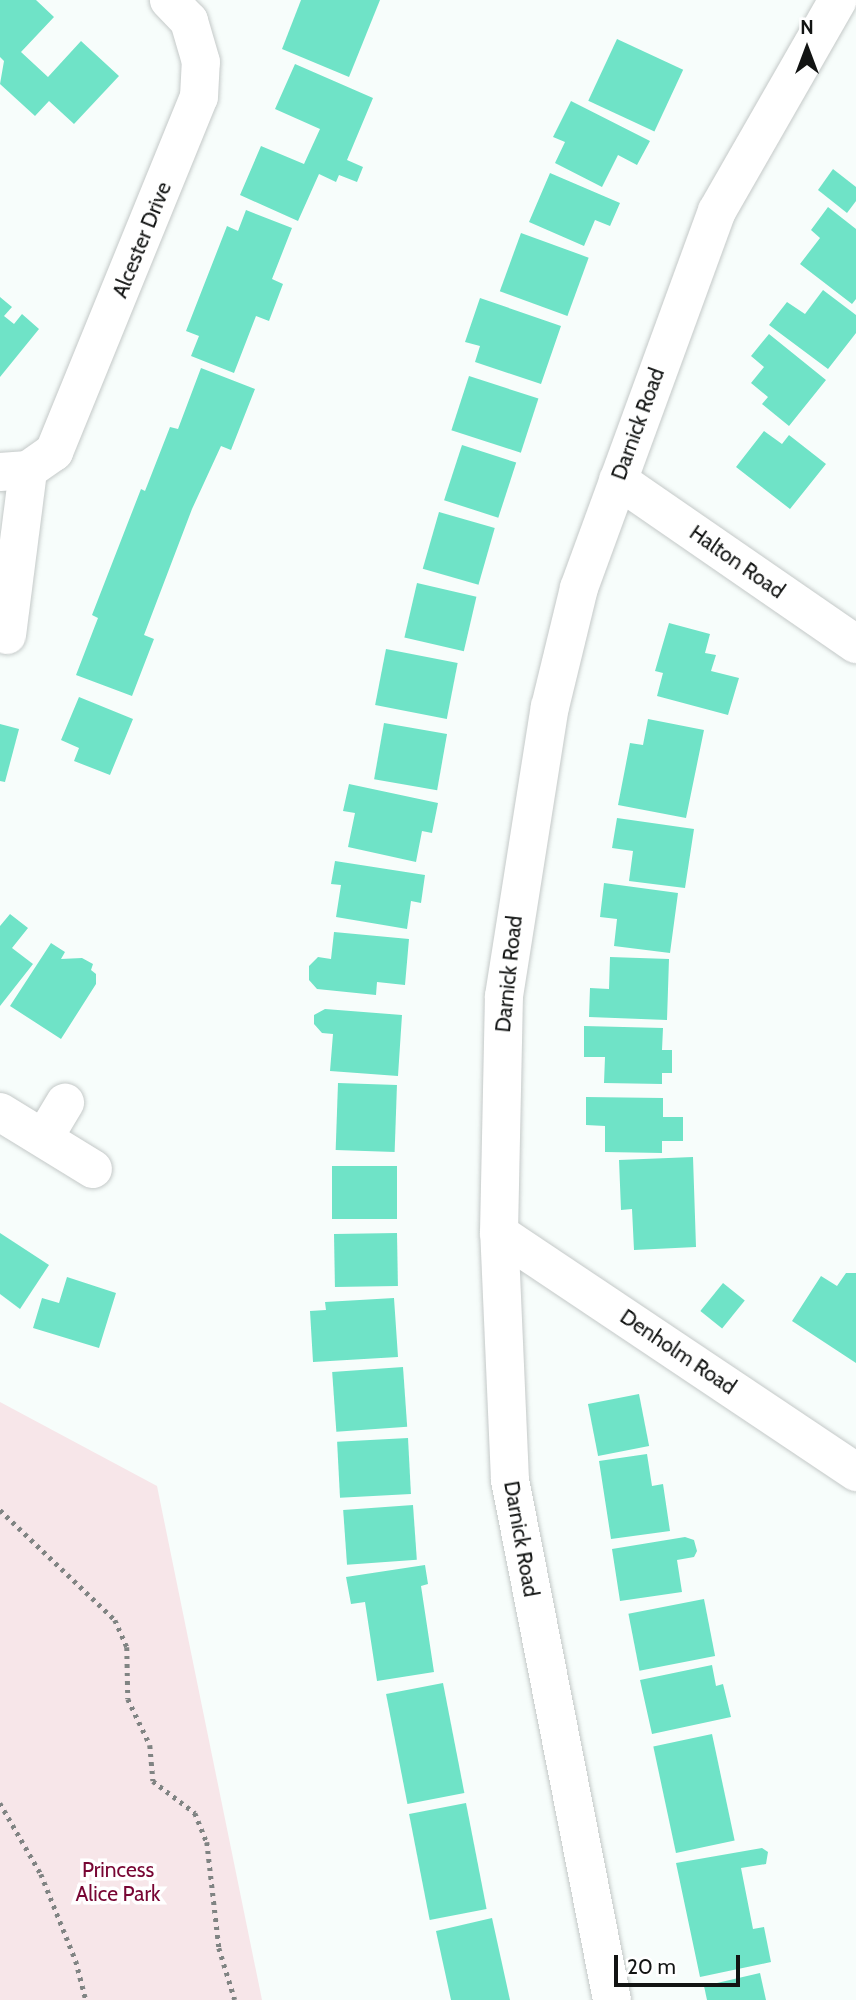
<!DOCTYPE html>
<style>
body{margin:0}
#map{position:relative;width:856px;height:2000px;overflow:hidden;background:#f7fdfb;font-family:Cabin,sans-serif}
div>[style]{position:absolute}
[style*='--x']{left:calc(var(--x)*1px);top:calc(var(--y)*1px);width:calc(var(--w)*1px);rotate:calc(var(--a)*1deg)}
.green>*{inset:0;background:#f7e6e9}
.building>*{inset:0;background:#6fe3c7;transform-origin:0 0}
.path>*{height:4.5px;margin-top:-2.25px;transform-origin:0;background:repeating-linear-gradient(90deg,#808483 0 3.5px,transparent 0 8.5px)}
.roads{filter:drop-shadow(0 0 2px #c4c9c8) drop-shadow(0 0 2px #c4c9c8)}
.minor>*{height:38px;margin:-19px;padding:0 19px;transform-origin:19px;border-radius:19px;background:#fff}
span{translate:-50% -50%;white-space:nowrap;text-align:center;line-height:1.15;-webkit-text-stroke:7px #fff;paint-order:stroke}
.street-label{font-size:21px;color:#121413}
.park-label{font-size:21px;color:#780634}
.north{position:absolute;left:772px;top:14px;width:70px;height:70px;-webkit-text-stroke:5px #fff;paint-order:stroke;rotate:0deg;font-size:19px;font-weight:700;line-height:28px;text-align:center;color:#121413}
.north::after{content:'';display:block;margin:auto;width:24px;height:32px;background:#121413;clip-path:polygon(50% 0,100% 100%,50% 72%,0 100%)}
.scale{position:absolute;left:614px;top:1955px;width:126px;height:32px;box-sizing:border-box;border:4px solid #121413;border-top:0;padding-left:9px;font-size:21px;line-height:24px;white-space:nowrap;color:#121413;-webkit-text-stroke:5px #fff;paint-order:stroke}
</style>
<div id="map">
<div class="green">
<i style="clip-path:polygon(0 1402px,157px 1486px,262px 2000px,0 2000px)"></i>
</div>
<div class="building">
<i style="clip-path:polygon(0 0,36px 0,54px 17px,21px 52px,48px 77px,81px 41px,119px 76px,74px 124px,49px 101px,35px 116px,0 84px,4px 61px,0 57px)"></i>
<i style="clip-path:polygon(301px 0,380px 0,349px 77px,282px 49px)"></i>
<i style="left:617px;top:39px;width:73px;height:68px;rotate:25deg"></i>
<i style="clip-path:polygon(295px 64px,373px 98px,347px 160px,363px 167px,357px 182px,339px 175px,336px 182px,319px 174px,298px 221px,240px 195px,261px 146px,304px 164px,320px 129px,275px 109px)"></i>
<i style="clip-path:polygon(571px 101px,650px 141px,637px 165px,618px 155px,602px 187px,555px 163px,565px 142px,553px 137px)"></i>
<i style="clip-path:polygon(833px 169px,856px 187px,856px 201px,847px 213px,818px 190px)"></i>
<i style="clip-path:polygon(550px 173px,620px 203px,610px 226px,595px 220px,584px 246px,529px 222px)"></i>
<i style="clip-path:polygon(828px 207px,856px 229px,856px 299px,852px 304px,800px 264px,820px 238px,811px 230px)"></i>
<i style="clip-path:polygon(246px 210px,292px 228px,272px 279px,283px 284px,269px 321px,256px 316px,234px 373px,191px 356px,199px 336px,186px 331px,227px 226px,238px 231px)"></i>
<i style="left:521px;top:233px;width:72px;height:62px;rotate:20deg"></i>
<i style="clip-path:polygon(823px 290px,856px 315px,856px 333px,828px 369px,769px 325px,787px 302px,805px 314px)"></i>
<i style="clip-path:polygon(0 297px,12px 307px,4px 316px,14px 324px,22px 314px,39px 329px,0 377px)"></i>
<i style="clip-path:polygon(480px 298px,561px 326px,541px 384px,475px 362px,480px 346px,465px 342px)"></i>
<i style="clip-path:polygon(769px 334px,826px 380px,789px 426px,762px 404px,768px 397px,751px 383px,764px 367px,751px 356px)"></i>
<i style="clip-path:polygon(201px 368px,255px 389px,231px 450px,221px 446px,192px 509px,144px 635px,154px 639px,132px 696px,76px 675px,98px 618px,92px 615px,141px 489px,145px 491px,170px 427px,178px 429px)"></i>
<i style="left:469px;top:376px;width:73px;height:57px;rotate:18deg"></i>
<i style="clip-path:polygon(764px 431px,782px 444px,789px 435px,826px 464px,790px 509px,736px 467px)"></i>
<i style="left:462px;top:445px;width:57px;height:58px;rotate:18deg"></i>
<i style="left:439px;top:512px;width:58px;height:59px;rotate:16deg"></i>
<i style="left:417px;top:583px;width:61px;height:56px;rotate:13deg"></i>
<i style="clip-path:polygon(669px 623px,710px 634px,705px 653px,716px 655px,711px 671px,739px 678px,728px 715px,657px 696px,663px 673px,655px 671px)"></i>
<i style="left:386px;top:649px;width:73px;height:57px;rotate:11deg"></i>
<i style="clip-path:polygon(79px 697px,133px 719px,110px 775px,74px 761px,79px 748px,61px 740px)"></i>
<i style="clip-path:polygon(648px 719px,704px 730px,686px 818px,618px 805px,630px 743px,643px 745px)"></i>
<i style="left:384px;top:723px;width:64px;height:57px;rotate:10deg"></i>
<i style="clip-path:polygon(0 724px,19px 729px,5px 782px,0 781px)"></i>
<i style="clip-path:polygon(349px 784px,438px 803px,432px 833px,422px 831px,416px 862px,348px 847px,355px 813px,343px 811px)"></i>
<i style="clip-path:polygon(617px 818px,694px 829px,685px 888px,629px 881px,633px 851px,612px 848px)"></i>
<i style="clip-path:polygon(335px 861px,425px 875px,421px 903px,411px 901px,407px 929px,336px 917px,341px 885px,331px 884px)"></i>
<i style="clip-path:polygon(604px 883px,678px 893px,670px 953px,614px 946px,617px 919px,600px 917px)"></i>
<i style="clip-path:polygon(10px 914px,28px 928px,12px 948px,33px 964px,0 1006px,0 926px)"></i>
<i style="clip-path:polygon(334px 932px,409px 939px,405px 985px,377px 982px,376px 995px,317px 989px,309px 980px,309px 966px,318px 957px,331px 959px)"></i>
<i style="clip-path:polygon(51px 943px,65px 952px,61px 959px,82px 958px,93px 964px,91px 970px,96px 974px,96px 984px,61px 1039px,10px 1006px)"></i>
<i style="clip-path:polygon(610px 957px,669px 959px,667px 1020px,589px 1017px,590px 988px,609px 989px)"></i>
<i style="clip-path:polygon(325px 1009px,402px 1015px,398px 1076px,330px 1071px,333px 1034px,322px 1033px,314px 1024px,314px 1015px)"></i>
<i style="clip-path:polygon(584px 1026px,663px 1028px,662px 1050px,672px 1050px,672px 1073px,662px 1073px,662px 1084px,604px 1083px,605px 1057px,584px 1057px)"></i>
<i style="left:338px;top:1083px;width:59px;height:67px;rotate:2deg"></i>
<i style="clip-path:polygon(586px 1097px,663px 1098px,663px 1117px,683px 1117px,683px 1141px,662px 1141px,662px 1153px,605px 1152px,605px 1126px,586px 1125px)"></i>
<i style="clip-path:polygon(693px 1157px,696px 1247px,634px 1250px,632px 1209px,621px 1210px,619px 1160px)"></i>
<i style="left:332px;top:1166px;width:65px;height:53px"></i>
<i style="clip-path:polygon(0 1233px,49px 1265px,20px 1309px,0 1294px)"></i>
<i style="left:397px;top:1233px;width:53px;height:63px;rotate:89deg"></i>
<i style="clip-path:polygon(846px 1273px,856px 1273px,856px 1363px,792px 1321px,821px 1276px,837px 1286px)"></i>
<i style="clip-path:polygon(67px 1277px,116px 1293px,99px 1348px,33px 1328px,42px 1298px,59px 1303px)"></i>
<i style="left:723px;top:1283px;width:28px;height:36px;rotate:39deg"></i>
<i style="clip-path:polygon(394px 1298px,398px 1357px,313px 1362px,310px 1311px,326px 1310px,325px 1302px)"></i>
<i style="left:403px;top:1367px;width:60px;height:71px;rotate:86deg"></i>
<i style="left:639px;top:1394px;width:53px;height:52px;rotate:79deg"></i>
<i style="left:408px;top:1438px;width:56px;height:71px;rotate:87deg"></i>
<i style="clip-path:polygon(647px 1454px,652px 1486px,663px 1484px,670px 1531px,611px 1539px,599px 1461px)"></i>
<i style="left:413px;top:1505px;width:55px;height:70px;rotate:86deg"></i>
<i style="clip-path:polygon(685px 1537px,694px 1540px,697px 1551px,694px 1557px,677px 1560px,682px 1592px,620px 1601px,612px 1549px)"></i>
<i style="clip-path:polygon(425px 1565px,428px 1584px,421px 1586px,434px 1672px,377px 1681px,365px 1602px,351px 1604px,346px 1577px)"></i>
<i style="left:704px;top:1599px;width:58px;height:77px;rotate:79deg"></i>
<i style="clip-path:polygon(712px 1665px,716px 1686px,723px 1684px,731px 1717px,652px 1734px,640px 1680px)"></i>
<i style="left:443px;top:1683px;width:112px;height:58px;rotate:79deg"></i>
<i style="left:712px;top:1734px;width:109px;height:60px;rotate:78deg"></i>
<i style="left:466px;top:1803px;width:108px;height:58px;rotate:79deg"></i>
<i style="clip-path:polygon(762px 1848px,768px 1852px,766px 1864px,741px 1868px,753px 1929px,764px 1927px,771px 1962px,700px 1977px,676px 1863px)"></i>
<i style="clip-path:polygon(492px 1918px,510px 2000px,451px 2000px,436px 1931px)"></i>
<i style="clip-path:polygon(760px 1973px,766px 2000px,707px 2000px,704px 1986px)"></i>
</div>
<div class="path">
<i style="--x:0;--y:1510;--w:159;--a:43.7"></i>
<i style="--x:115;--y:1620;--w:30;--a:66"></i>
<i style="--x:127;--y:1647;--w:52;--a:88.9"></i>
<i style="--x:128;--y:1699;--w:51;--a:64.4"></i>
<i style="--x:150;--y:1745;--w:36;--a:85"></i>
<i style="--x:153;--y:1781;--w:53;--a:37.3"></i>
<i style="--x:195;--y:1813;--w:31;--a:68"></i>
<i style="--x:207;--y:1842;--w:107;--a:83.5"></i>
<i style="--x:219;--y:1948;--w:54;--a:72.9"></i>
<i style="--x:0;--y:1803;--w:82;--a:60"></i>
<i style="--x:41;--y:1874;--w:94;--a:68.1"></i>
<i style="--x:76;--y:1961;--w:40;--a:75.6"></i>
</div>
<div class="roads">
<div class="minor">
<i style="--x:0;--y:472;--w:28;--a:-4"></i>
<i style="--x:28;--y:470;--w:32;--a:-35"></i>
<i style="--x:54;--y:452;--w:383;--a:-67.8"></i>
<i style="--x:199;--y:97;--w:35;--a:-87"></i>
<i style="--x:201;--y:62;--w:43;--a:-106.3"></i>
<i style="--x:189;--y:21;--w:29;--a:-134"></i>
<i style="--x:618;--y:480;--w:289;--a:34.6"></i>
<i style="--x:7;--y:635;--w:166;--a:-82.7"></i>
<i style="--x:0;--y:1112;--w:109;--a:31.5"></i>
<i style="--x:45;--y:1136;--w:39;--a:-59"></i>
<i style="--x:499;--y:1233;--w:430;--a:33.8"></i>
<i style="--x:612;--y:2000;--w:530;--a:-101.1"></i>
<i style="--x:510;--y:1480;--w:247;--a:-92.5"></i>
<i style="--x:499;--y:1233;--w:237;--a:-88.8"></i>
<i style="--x:504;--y:996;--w:293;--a:-81"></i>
<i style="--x:550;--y:707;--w:122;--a:-76.3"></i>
<i style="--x:579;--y:588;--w:401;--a:-69.9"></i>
<i style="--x:717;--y:211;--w:243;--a:-60.2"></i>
</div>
</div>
<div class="street-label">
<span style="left:142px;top:240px;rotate:-68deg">Alcester Drive</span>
<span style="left:638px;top:424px;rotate:-70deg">Darnick Road</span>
<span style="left:737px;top:562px;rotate:35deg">Halton Road</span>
<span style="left:509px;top:974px;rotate:-84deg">Darnick Road</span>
<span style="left:678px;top:1352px;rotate:34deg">Denholm Road</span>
<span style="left:521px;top:1539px;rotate:80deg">Darnick Road</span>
</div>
<div class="park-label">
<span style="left:118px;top:1882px">Princess<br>Alice Park</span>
</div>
<div class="north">N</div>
<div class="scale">20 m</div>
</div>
